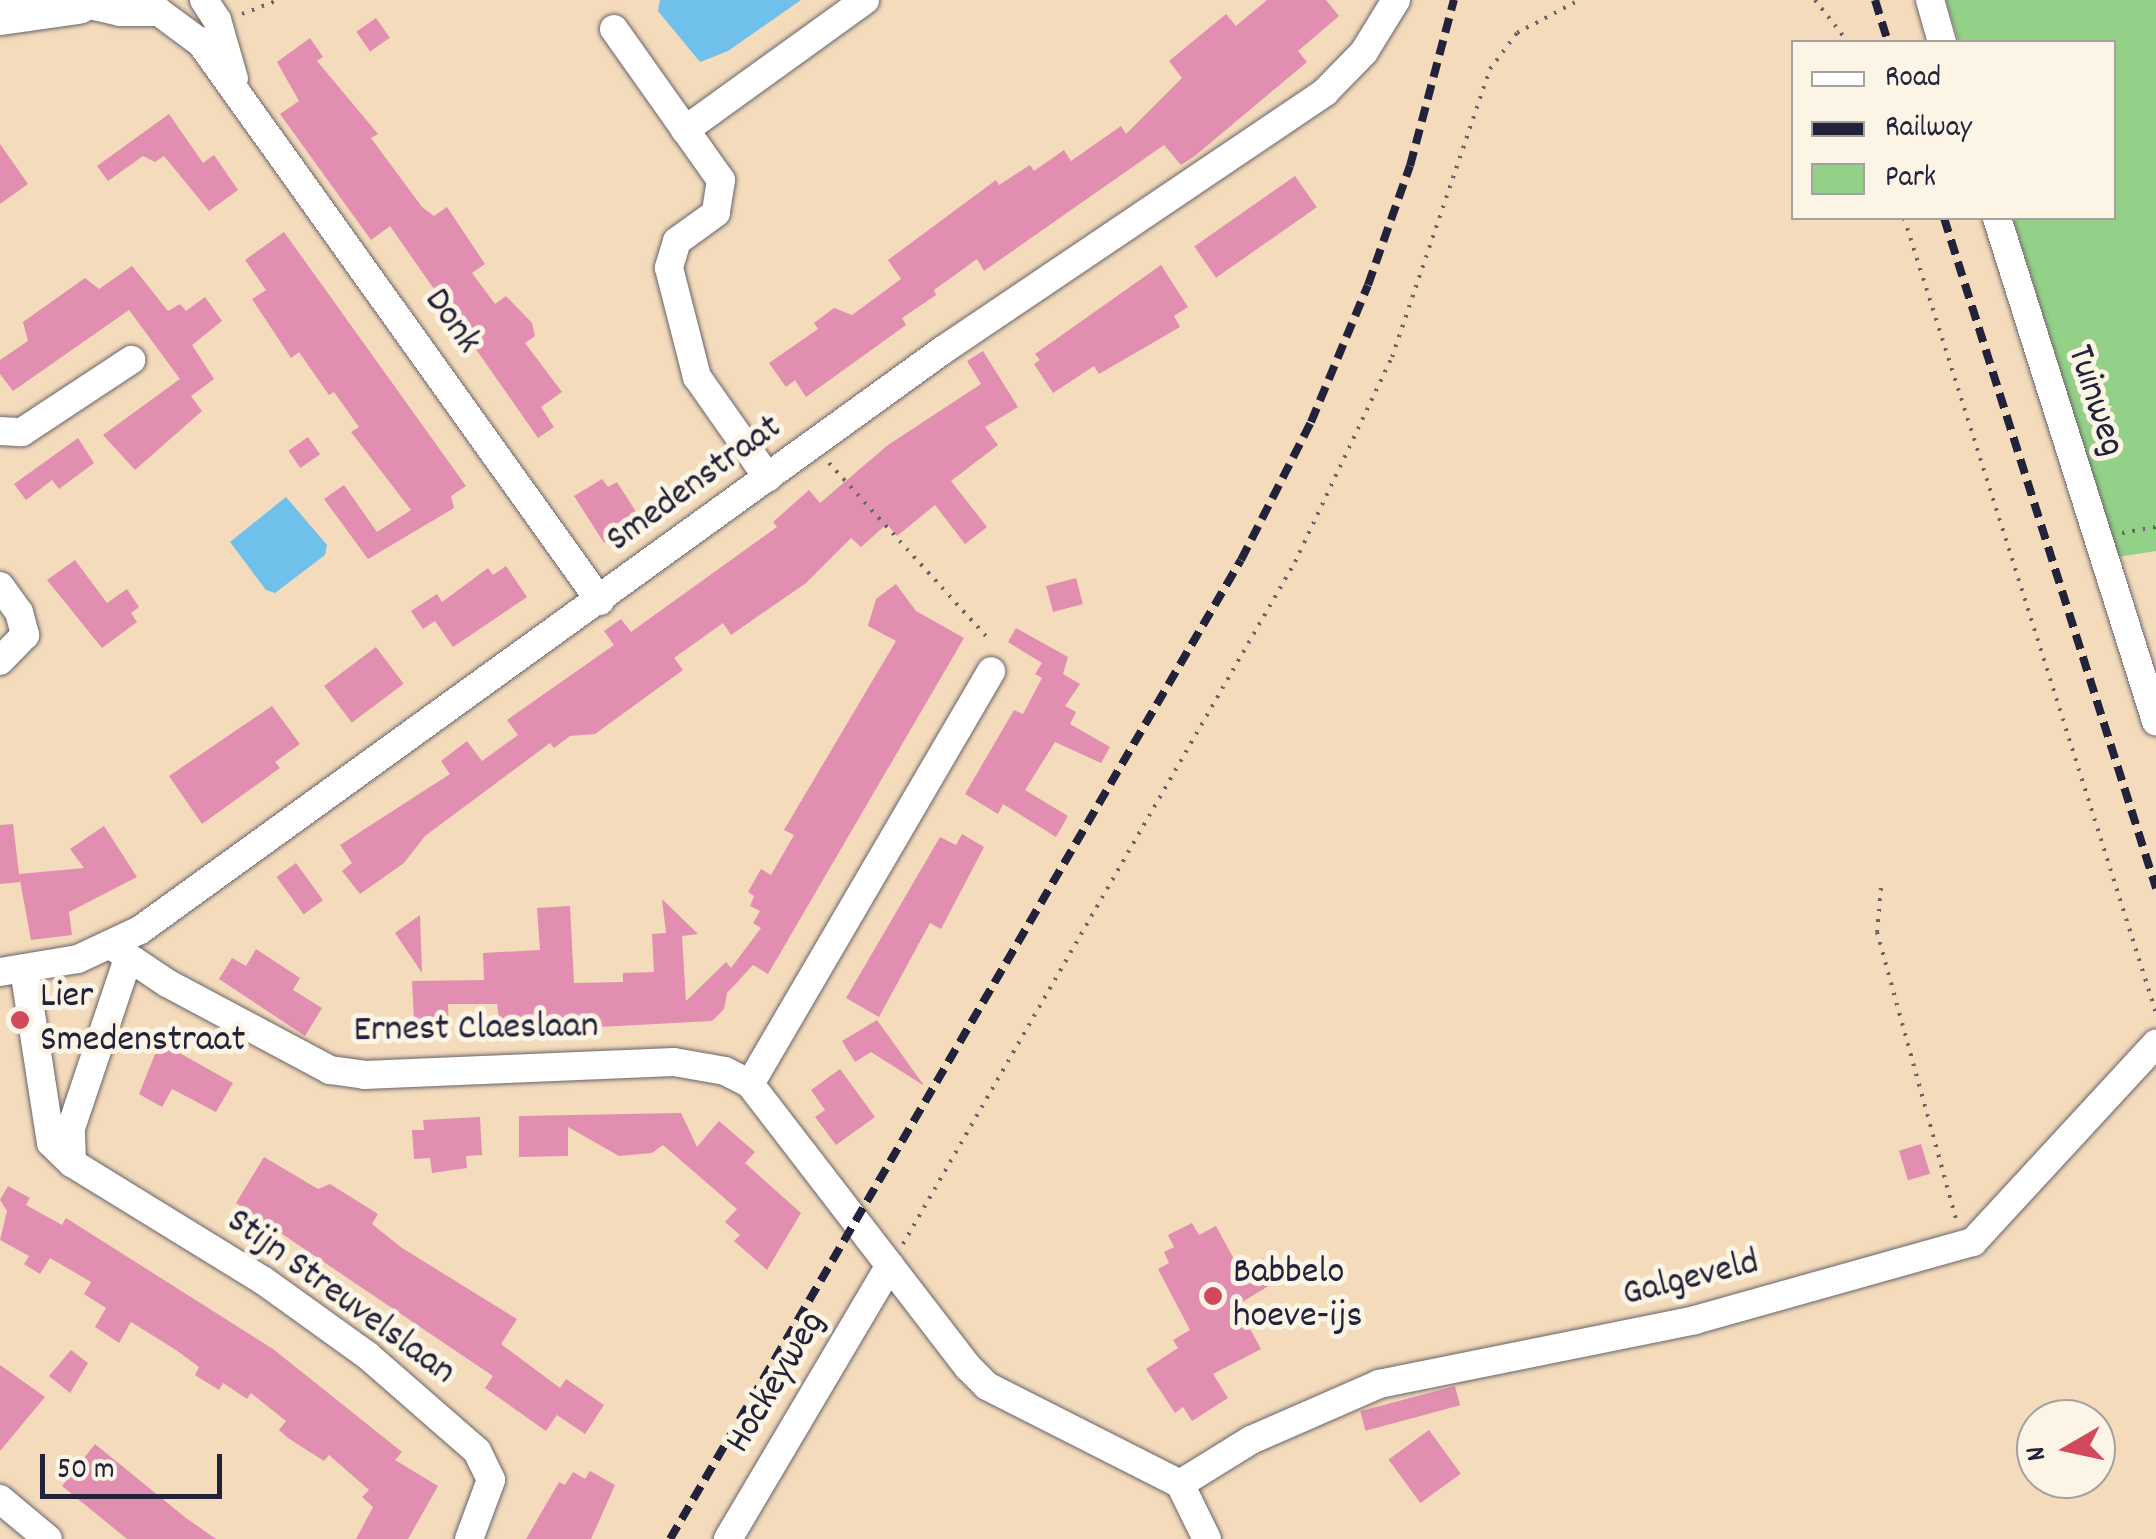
<!DOCTYPE html>
<style>
body{margin:0}
#map{position:relative;width:2156px;height:1539px;overflow:hidden;background:#f3dbbc;font-family:Dekko,sans-serif}
div>[style]{position:absolute}
[style*='--x']{left:calc(var(--x)*1px);top:calc(var(--y)*1px);width:calc(var(--w)*1px);rotate:calc(var(--a)*1deg)}
.green>*{inset:0;background:#92d187}
.water>*{inset:0;background:#6fc0ea}
.building>*{inset:0;background:#e28eb0;transform-origin:0 0}
.path>*{height:4px;margin-top:-2px;transform-origin:0;background:repeating-linear-gradient(90deg,#6b6368 0 2.5px,transparent 0 10.5px)}
.roads{filter:drop-shadow(0 0 2px #6b6368) drop-shadow(0 0 2px #6b6368)}
.minor>*{height:28px;margin:-14px;padding:0 14px;transform-origin:14px;border-radius:14px;background:#fff}
.trunk>*{height:48px;margin:-24px;padding:0 24px;transform-origin:24px;border-radius:24px;background:#fff}
.rail>*{height:8px;margin-top:-4px;transform-origin:0;background:repeating-linear-gradient(90deg,#22223b 0 15px,transparent 0 23px)}
.dots>*{width:28px;height:28px;translate:-50% -50%;box-sizing:border-box;border:5px solid #fcf5e5;border-radius:50%}
span{translate:-50% -50%;white-space:nowrap;text-align:center;line-height:1.15;-webkit-text-stroke:10px #fcf5e5;paint-order:stroke}
.street-label{font-size:38px;color:#22223b}
.poi-label{font-size:38px;color:#22223b}
.left{translate:0 -50%;text-align:left}
.legend{position:absolute;left:1791px;top:40px;width:325px;height:180px;box-sizing:border-box;background:#fcf5e5;border:2px solid #a5a1a1;margin:0;padding:12px 18px;list-style:none;font-size:30px;color:#22223b}
.legend li{display:flex;align-items:center;gap:20px;height:50px}
.legend b{width:50px;border:2px solid #a5a1a1}
.north{position:absolute;left:2016px;top:1399px;width:100px;height:100px;box-sizing:border-box;background:#fcf5e5;border:2px solid #a5a1a1;border-radius:50%;rotate:261deg;font-size:28px;font-weight:700;line-height:40px;text-align:center;color:#22223b}
.north::after{content:'';display:block;margin:auto;width:35px;height:45px;background:#d1495b;clip-path:polygon(50% 0,100% 100%,50% 72%,0 100%)}
.scale{position:absolute;left:40px;top:1454px;width:182px;height:45px;box-sizing:border-box;border:5px solid #22223b;border-top:0;padding-left:12px;font-size:30px;line-height:35px;white-space:nowrap;color:#22223b;-webkit-text-stroke:8px #fcf5e5;paint-order:stroke}
</style>
<div id="map">
<div class="green">
<i style="clip-path:polygon(1946px 0,2156px 0,2156px 551px,2118px 557px,2013px 218px,2114px 218px,2114px 42px,1959px 42px)"></i>
</div>
<div class="water">
<i style="clip-path:polygon(660px 0,801px 0,728px 51px,700px 62px,658px 11px)"></i>
<i style="clip-path:polygon(286px 497px,327px 545px,325px 555px,275px 593px,266px 590px,230px 542px)"></i>
</div>
<div class="building">
<i style="clip-path:polygon(1267px 0,1326px 0,1339px 16px,1298px 51px,1307px 62px,1196px 155px,1181px 165px,1164px 145px,984px 271px,977px 259px,934px 290px,936px 295px,902px 318px,906px 325px,806px 397px,795px 380px,786px 387px,769px 363px,818px 329px,814px 323px,834px 308px,852px 315px,901px 279px,888px 260px,996px 180px,999px 185px,1030px 165px,1034px 171px,1064px 150px,1071px 161px,1121px 126px,1126px 134px,1182px 78px,1169px 61px,1226px 14px,1236px 26px)"></i>
<i style="left:376px;top:18px;width:24px;height:24px;rotate:55deg"></i>
<i style="clip-path:polygon(310px 38px,323px 57px,317px 61px,378px 134px,371px 138px,422px 207px,434px 216px,447px 207px,485px 264px,472px 273px,495px 304px,506px 296px,532px 323px,535px 336px,525px 343px,562px 392px,541px 407px,554px 427px,538px 438px,390px 226px,371px 240px,280px 114px,299px 101px,277px 62px)"></i>
<i style="clip-path:polygon(169px 114px,203px 163px,214px 155px,238px 190px,209px 211px,164px 156px,155px 162px,143px 156px,108px 181px,97px 166px)"></i>
<i style="clip-path:polygon(0 144px,28px 184px,0 204px)"></i>
<i style="left:1295px;top:176px;width:38px;height:123px;rotate:55deg"></i>
<i style="clip-path:polygon(284px 232px,466px 486px,451px 496px,454px 508px,368px 559px,324px 499px,344px 485px,377px 532px,411px 510px,351px 432px,359px 427px,334px 392px,329px 395px,299px 352px,291px 358px,252px 299px,266px 290px,245px 260px)"></i>
<i style="clip-path:polygon(1161px 265px,1188px 307px,1174px 316px,1180px 327px,1099px 374px,1094px 366px,1053px 393px,1034px 364px,1040px 360px,1035px 354px)"></i>
<i style="clip-path:polygon(132px 266px,168px 311px,180px 304px,186px 311px,205px 297px,222px 321px,192px 345px,214px 379px,191px 396px,202px 411px,135px 470px,103px 435px,180px 379px,129px 310px,13px 391px,0 374px,0 360px,28px 341px,23px 322px,85px 278px,99px 289px)"></i>
<i style="clip-path:polygon(983px 351px,1018px 407px,985px 427px,998px 445px,951px 481px,987px 527px,965px 544px,935px 505px,897px 536px,887px 524px,861px 547px,851px 538px,806px 583px,731px 635px,723px 623px,674px 658px,683px 670px,595px 734px,570px 736px,554px 748px,550px 743px,425px 836px,404px 863px,360px 894px,342px 871px,352px 863px,340px 845px,450px 774px,441px 761px,467px 741px,482px 761px,518px 735px,507px 720px,614px 645px,604px 631px,621px 619px,631px 632px,777px 527px,773px 522px,809px 490px,820px 503px,888px 445px,981px 384px,967px 361px)"></i>
<i style="left:308px;top:437px;width:21px;height:24px;rotate:55deg"></i>
<i style="clip-path:polygon(78px 438px,94px 463px,59px 489px,52px 480px,26px 500px,14px 484px)"></i>
<i style="clip-path:polygon(602px 479px,608px 487px,617px 482px,640px 518px,604px 543px,574px 496px)"></i>
<i style="clip-path:polygon(75px 560px,107px 603px,127px 589px,139px 607px,131px 613px,137px 622px,102px 648px,47px 580px)"></i>
<i style="clip-path:polygon(506px 566px,527px 597px,453px 647px,435px 621px,423px 629px,411px 611px,437px 594px,442px 602px,488px 568px,493px 575px)"></i>
<i style="left:1076px;top:578px;width:27px;height:31px;rotate:75deg"></i>
<i style="clip-path:polygon(896px 584px,916px 611px,964px 638px,768px 974px,753px 965px,727px 993px,724px 1009px,712px 1021px,501px 1032px,497px 1004px,448px 1004px,449px 1035px,415px 1037px,412px 981px,484px 980px,483px 953px,540px 950px,537px 908px,570px 906px,574px 983px,623px 982px,623px 973px,654px 972px,652px 934px,666px 933px,662px 899px,698px 934px,682px 936px,686px 1001px,726px 962px,731px 968px,761px 928px,753px 923px,760px 911px,750px 906px,754px 896px,748px 892px,761px 869px,771px 875px,794px 835px,784px 830px,896px 641px,868px 626px,876px 599px)"></i>
<i style="clip-path:polygon(1016px 628px,1068px 657px,1063px 674px,1080px 684px,1065px 706px,1076px 712px,1070px 724px,1110px 747px,1101px 763px,1055px 742px,1025px 790px,1068px 816px,1056px 837px,1003px 804px,998px 814px,965px 794px,1014px 710px,1023px 714px,1042px 678px,1035px 674px,1042px 663px,1008px 642px)"></i>
<i style="left:376px;top:647px;width:46px;height:65px;rotate:53deg"></i>
<i style="clip-path:polygon(272px 706px,300px 744px,275px 762px,280px 768px,202px 824px,169px 776px)"></i>
<i style="clip-path:polygon(13px 824px,19px 874px,84px 868px,70px 849px,104px 826px,137px 877px,69px 912px,72px 935px,31px 940px,19px 875px,20px 882px,0 884px,0 825px)"></i>
<i style="clip-path:polygon(962px 834px,984px 847px,941px 929px,930px 923px,879px 1017px,846px 998px,940px 837px,956px 845px)"></i>
<i style="left:296px;top:863px;width:46px;height:24px;rotate:54deg"></i>
<i style="clip-path:polygon(420px 915px,422px 973px,395px 933px)"></i>
<i style="clip-path:polygon(256px 949px,300px 978px,293px 990px,322px 1008px,305px 1036px,219px 979px,232px 958px,246px 966px)"></i>
<i style="clip-path:polygon(877px 1020px,923px 1084px,923px 1085px,871px 1052px,855px 1062px,842px 1041px)"></i>
<i style="clip-path:polygon(160px 1042px,233px 1083px,216px 1112px,172px 1089px,162px 1107px,139px 1094px)"></i>
<i style="clip-path:polygon(840px 1069px,875px 1117px,836px 1145px,815px 1117px,825px 1110px,811px 1090px)"></i>
<i style="clip-path:polygon(681px 1113px,697px 1147px,719px 1121px,755px 1152px,745px 1163px,801px 1213px,767px 1270px,734px 1241px,740px 1235px,725px 1222px,737px 1209px,663px 1145px,652px 1153px,619px 1156px,568px 1127px,568px 1156px,519px 1157px,519px 1116px)"></i>
<i style="clip-path:polygon(480px 1117px,482px 1155px,466px 1156px,467px 1168px,432px 1173px,430px 1158px,414px 1159px,412px 1130px,424px 1130px,423px 1120px)"></i>
<i style="left:1921px;top:1144px;width:31px;height:23px;rotate:73deg"></i>
<i style="clip-path:polygon(264px 1157px,318px 1189px,330px 1184px,378px 1214px,372px 1224px,402px 1248px,517px 1319px,501px 1344px,560px 1388px,566px 1379px,604px 1405px,585px 1434px,557px 1415px,546px 1431px,485px 1388px,493px 1376px,236px 1203px)"></i>
<i style="clip-path:polygon(8px 1186px,30px 1198px,26px 1205px,62px 1225px,66px 1218px,273px 1349px,402px 1452px,395px 1460px,438px 1486px,408px 1539px,356px 1539px,373px 1507px,362px 1497px,369px 1490px,329px 1455px,324px 1461px,288px 1438px,279px 1430px,286px 1421px,251px 1393px,247px 1399px,223px 1383px,219px 1390px,195px 1375px,199px 1367px,176px 1350px,131px 1322px,119px 1343px,95px 1327px,106px 1308px,84px 1294px,91px 1282px,50px 1258px,40px 1274px,24px 1264px,29px 1256px,0 1240px,7px 1211px,0 1200px)"></i>
<i style="clip-path:polygon(1192px 1223px,1199px 1235px,1216px 1226px,1241px 1272px,1263px 1258px,1277px 1281px,1237px 1305px,1261px 1349px,1213px 1374px,1228px 1398px,1192px 1421px,1183px 1407px,1175px 1413px,1146px 1369px,1178px 1348px,1173px 1340px,1190px 1330px,1158px 1269px,1169px 1263px,1164px 1252px,1174px 1247px,1168px 1235px)"></i>
<i style="clip-path:polygon(71px 1350px,88px 1363px,70px 1393px,49px 1376px)"></i>
<i style="clip-path:polygon(0 1365px,45px 1397px,0 1451px)"></i>
<i style="left:1455px;top:1386px;width:20px;height:98px;rotate:75deg"></i>
<i style="left:1429px;top:1430px;width:54px;height:50px;rotate:54deg"></i>
<i style="clip-path:polygon(95px 1444px,186px 1518px,216px 1539px,127px 1539px,62px 1486px)"></i>
<i style="clip-path:polygon(590px 1471px,615px 1485px,591px 1539px,526px 1539px,559px 1482px,565px 1485px,573px 1472px,585px 1479px)"></i>
</div>
<div class="path">
<i style="--x:1815;--y:0;--w:53;--a:51.8"></i>
<i style="--x:242;--y:14;--w:40;--a:-21"></i>
<i style="--x:1904;--y:218;--w:834;--a:72.41"></i>
<i style="--x:829;--y:463;--w:235;--a:47.8"></i>
<i style="--x:2122;--y:533;--w:35;--a:-10"></i>
<i style="--x:1881;--y:888;--w:44;--a:95.2"></i>
<i style="--x:1877;--y:932;--w:301;--a:74.6"></i>
<i style="--x:903;--y:1244;--w:787;--a:-60.11"></i>
<i style="--x:1295;--y:562;--w:227;--a:-64.7"></i>
<i style="--x:1392;--y:357;--w:304;--a:-71.2"></i>
<i style="--x:1490;--y:69;--w:45;--a:-53.1"></i>
<i style="--x:1517;--y:33;--w:70;--a:-28"></i>
</div>
<div class="roads">
<div class="minor">
<i style="--x:204;--y:0;--w:24;--a:57"></i>
<i style="--x:217;--y:20;--w:61;--a:73.9"></i>
<i style="--x:1930;--y:0;--w:44;--a:74.1"></i>
<i style="--x:73;--y:1;--w:48;--a:13.2"></i>
<i style="--x:120;--y:12;--w:39;--a:0"></i>
<i style="--x:159;--y:12;--w:52;--a:36.4"></i>
<i style="--x:201;--y:43;--w:686;--a:54.43"></i>
<i style="--x:614;--y:29;--w:185;--a:54.7"></i>
<i style="--x:721;--y:180;--w:33;--a:99"></i>
<i style="--x:716;--y:213;--w:48;--a:144.3"></i>
<i style="--x:677;--y:241;--w:28;--a:107"></i>
<i style="--x:669;--y:268;--w:113;--a:75.6"></i>
<i style="--x:697;--y:377;--w:123;--a:54.9"></i>
<i style="--x:685;--y:130;--w:222;--a:-35.8"></i>
<i style="--x:1997;--y:218;--w:528;--a:72.46"></i>
<i style="--x:0;--y:431;--w:22;--a:3"></i>
<i style="--x:22;--y:432;--w:131;--a:-33.4"></i>
<i style="--x:0;--y:586;--w:32;--a:54"></i>
<i style="--x:19;--y:612;--w:24;--a:75"></i>
<i style="--x:25;--y:635;--w:36;--a:134"></i>
<i style="--x:112;--y:946;--w:66;--a:33.9"></i>
<i style="--x:167;--y:983;--w:185;--a:28.1"></i>
<i style="--x:330;--y:1070;--w:34;--a:8"></i>
<i style="--x:364;--y:1075;--w:310;--a:-2.4"></i>
<i style="--x:674;--y:1062;--w:52;--a:10"></i>
<i style="--x:725;--y:1071;--w:28;--a:27"></i>
<i style="--x:750;--y:1084;--w:357;--a:52.4"></i>
<i style="--x:968;--y:1367;--w:27;--a:45"></i>
<i style="--x:987;--y:1386;--w:216;--a:26.9"></i>
<i style="--x:1180;--y:1484;--w:61;--a:63.9"></i>
<i style="--x:24;--y:969;--w:176;--a:81.2"></i>
<i style="--x:51;--y:1143;--w:29;--a:44"></i>
<i style="--x:72;--y:1163;--w:225;--a:31.6"></i>
<i style="--x:264;--y:1281;--w:127;--a:35.7"></i>
<i style="--x:367;--y:1355;--w:146;--a:41.1"></i>
<i style="--x:477;--y:1451;--w:32;--a:64"></i>
<i style="--x:491;--y:1480;--w:63;--a:110.4"></i>
<i style="--x:0;--y:972;--w:79;--a:-9.5"></i>
<i style="--x:78;--y:959;--w:68;--a:-25.1"></i>
<i style="--x:140;--y:930;--w:991;--a:-35.84"></i>
<i style="--x:943;--y:350;--w:461;--a:-34"></i>
<i style="--x:1325;--y:92;--w:56;--a:-45.7"></i>
<i style="--x:1364;--y:52;--w:61;--a:-58.4"></i>
<i style="--x:750;--y:1084;--w:478;--a:-59.7"></i>
<i style="--x:72;--y:1163;--w:35;--a:-92"></i>
<i style="--x:71;--y:1128;--w:178;--a:-71.4"></i>
<i style="--x:1180;--y:1484;--w:84;--a:-31.8"></i>
<i style="--x:1251;--y:1440;--w:140;--a:-23.6"></i>
<i style="--x:1379;--y:1384;--w:322;--a:-11.4"></i>
<i style="--x:1695;--y:1320;--w:289;--a:-15.7"></i>
<i style="--x:1973;--y:1242;--w:270;--a:-47.3"></i>
<i style="--x:0;--y:1499;--w:62;--a:39.8"></i>
<i style="--x:728;--y:1539;--w:318;--a:-59.4"></i>
</div>
<div class="trunk">
<i style="--x:0;--y:11;--w:78;--a:-8.1"></i>
</div>
</div>
<div class="rail">
<i style="--x:1875;--y:0;--w:44;--a:72.8"></i>
<i style="--x:1944;--y:218;--w:703;--a:72.44"></i>
<i style="--x:670;--y:1539;--w:1133;--a:-59.75"></i>
<i style="--x:1241;--y:560;--w:155;--a:-63.1"></i>
<i style="--x:1311;--y:422;--w:148;--a:-67.4"></i>
<i style="--x:1368;--y:285;--w:126;--a:-70.6"></i>
<i style="--x:1410;--y:166;--w:172;--a:-75.2"></i>
</div>
<div class="dots">
<i style="left:20px;top:1020px;background:#d1495b"></i>
<i style="left:1213px;top:1296px;background:#d1495b"></i>
</div>
<div class="street-label">
<span style="left:451px;top:322px;rotate:55deg">Donk</span>
<span style="left:2094px;top:401px;rotate:72deg">Tuinweg</span>
<span style="left:695px;top:485px;rotate:-36deg">Smedenstraat</span>
<span style="left:476px;top:1030px;rotate:-1deg">Ernest Claeslaan</span>
<span style="left:1691px;top:1280px;rotate:-14deg">Galgeveld</span>
<span style="left:340px;top:1298px;rotate:36deg">Stijn Streuvelslaan</span>
<span style="left:777px;top:1383px;rotate:-59deg">Hockeyweg</span>
</div>
<div class="poi-label">
<span class="left" style="left:40px;top:1020px">Lier<br>Smedenstraat</span>
<span class="left" style="left:1233px;top:1296px">Babbelo<br>hoeve-ijs</span>
</div>
<ul class="legend">
<li><b style="height:12px;background:#fff"></b>Road</li>
<li><b style="height:12px;background:#22223b"></b>Railway</li>
<li><b style="height:28px;background:#92d187"></b>Park</li>
</ul>
<div class="north">N</div>
<div class="scale">50 m</div>
</div>
